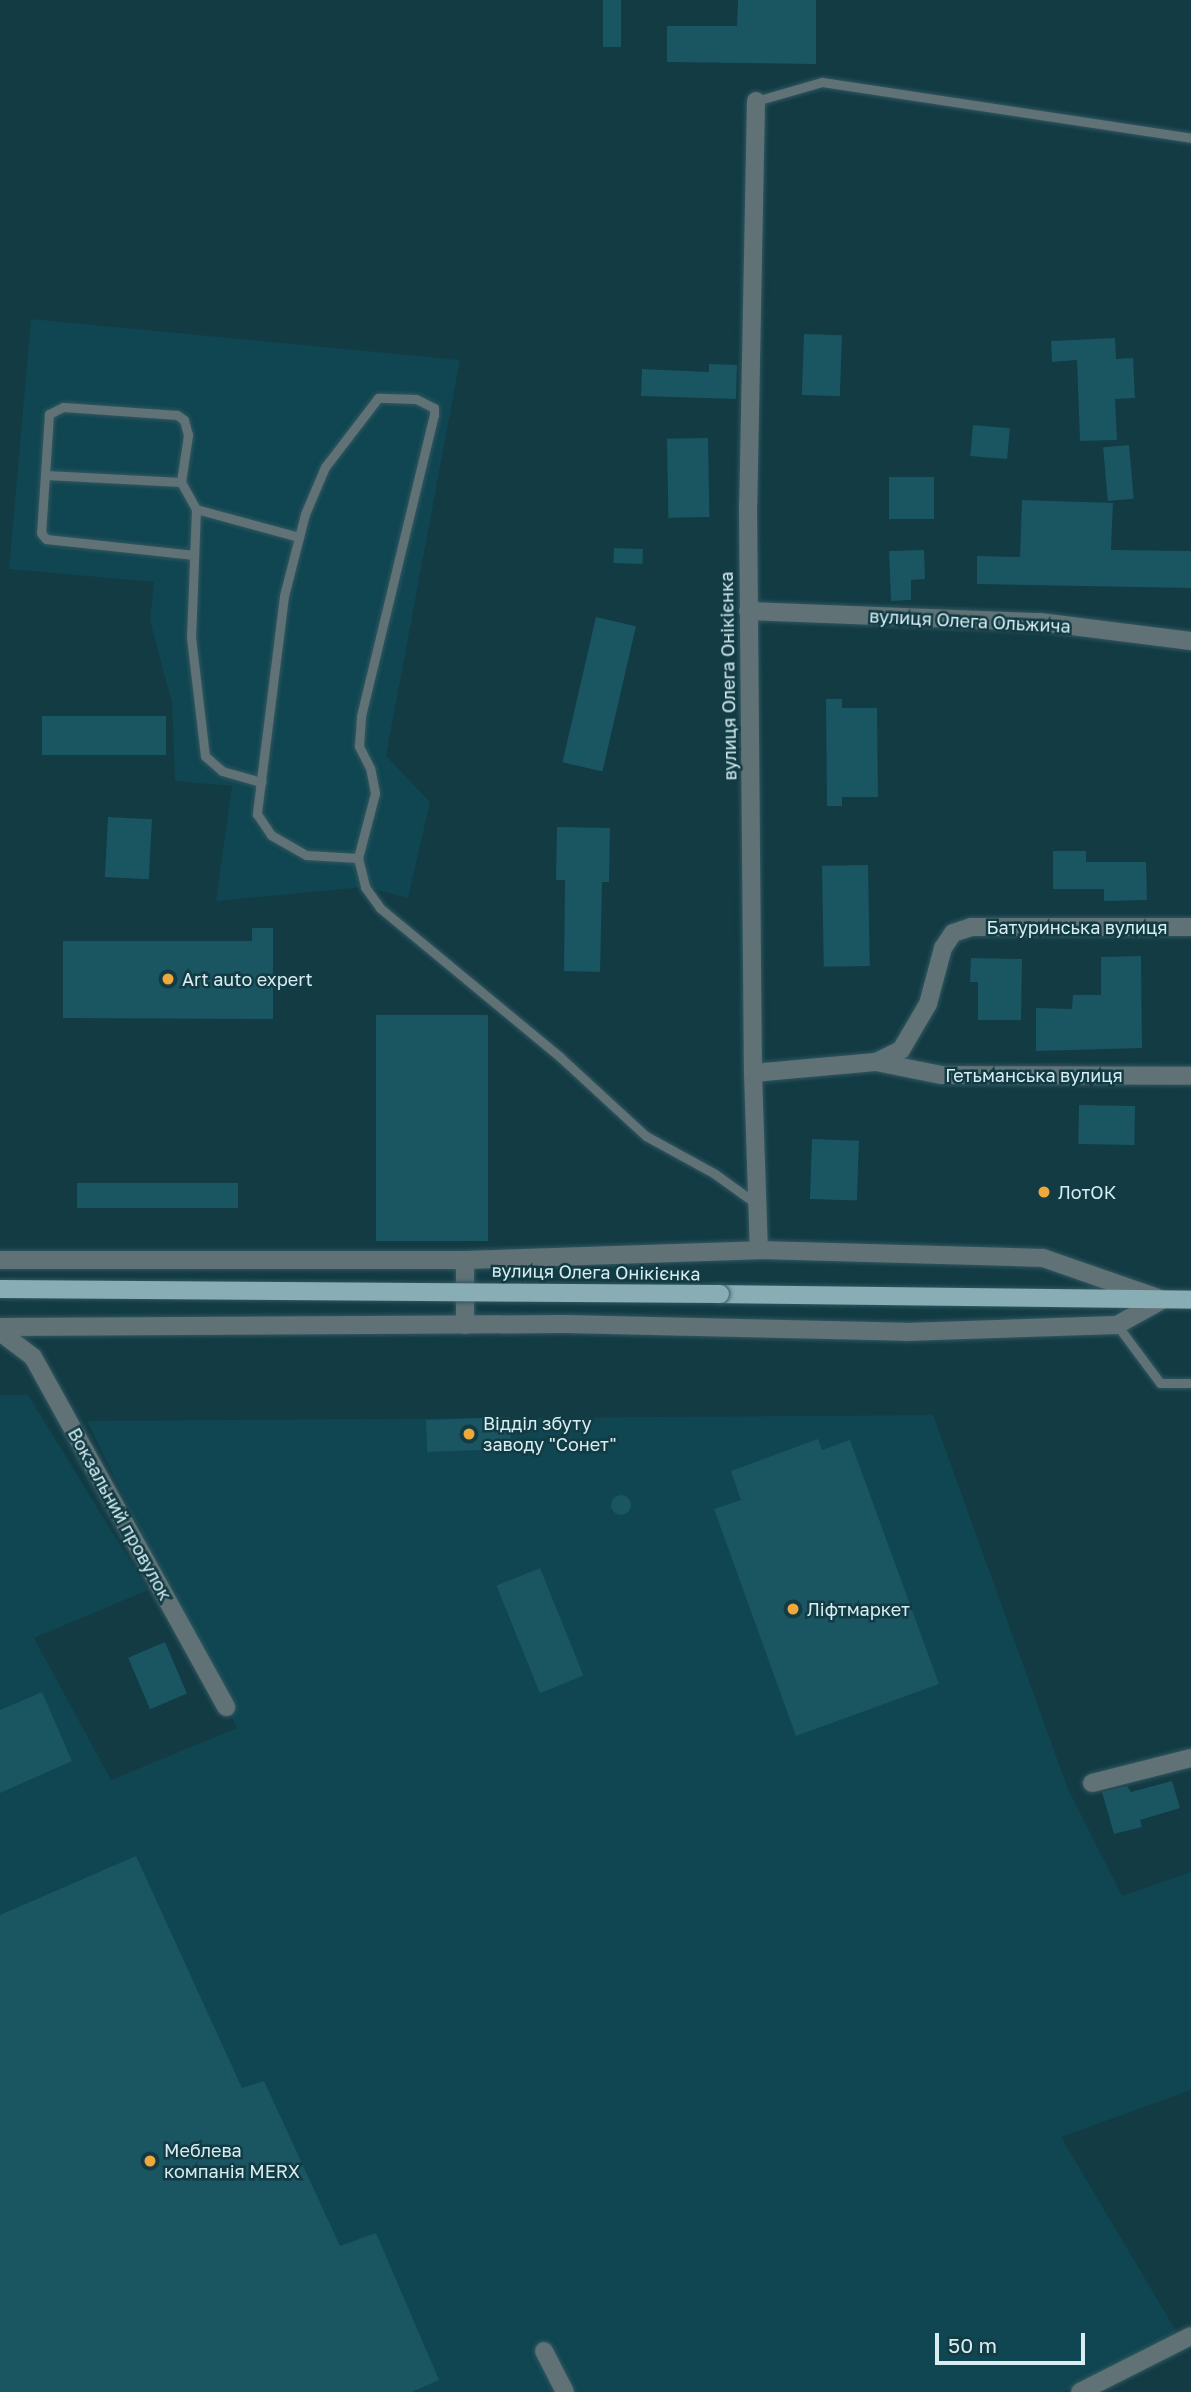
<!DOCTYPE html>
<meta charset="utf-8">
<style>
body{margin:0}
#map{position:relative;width:1191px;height:2392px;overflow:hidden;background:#123b44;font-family:"Golos Text",sans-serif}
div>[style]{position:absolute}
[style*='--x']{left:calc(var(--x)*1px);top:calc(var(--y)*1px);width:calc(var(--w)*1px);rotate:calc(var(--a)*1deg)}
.built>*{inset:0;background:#0f4651}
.building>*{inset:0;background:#1a5562;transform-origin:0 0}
.round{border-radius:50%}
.roads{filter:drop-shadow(0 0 2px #325760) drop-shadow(0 0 2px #325760)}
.service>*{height:9px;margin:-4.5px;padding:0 4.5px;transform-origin:4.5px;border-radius:4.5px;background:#607276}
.minor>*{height:18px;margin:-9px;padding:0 9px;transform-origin:9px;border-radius:9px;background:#607276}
.primary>*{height:18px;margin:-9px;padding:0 9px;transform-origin:9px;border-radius:9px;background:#89adb5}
.bridges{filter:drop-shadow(0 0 2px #325760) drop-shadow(0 0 2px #325760)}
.primary-bridge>*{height:18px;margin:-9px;padding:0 9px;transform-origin:9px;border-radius:9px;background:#89adb5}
.dots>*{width:19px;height:19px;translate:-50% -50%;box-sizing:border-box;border:4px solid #123b44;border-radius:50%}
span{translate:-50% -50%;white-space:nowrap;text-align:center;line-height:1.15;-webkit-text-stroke:5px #123b44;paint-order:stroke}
.street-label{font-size:18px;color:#d7edf2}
.poi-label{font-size:18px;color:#d7edf2}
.left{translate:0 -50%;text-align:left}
.scale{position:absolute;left:935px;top:2333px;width:150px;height:32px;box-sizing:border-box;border:4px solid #d7edf2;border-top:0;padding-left:9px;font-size:21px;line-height:24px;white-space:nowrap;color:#d7edf2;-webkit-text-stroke:5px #123b44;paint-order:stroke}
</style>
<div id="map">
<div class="built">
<i style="clip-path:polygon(31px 319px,460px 360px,386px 756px,430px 802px,408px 898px,365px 887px,216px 901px,232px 786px,175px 781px,172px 703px,150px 621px,154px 582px,9px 569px)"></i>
<i style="clip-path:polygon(0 1395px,28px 1395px,148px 1590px,34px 1638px,111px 1780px,237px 1728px,87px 1421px,933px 1415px,1068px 1789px,1122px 1896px,1191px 1872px,1191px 2090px,1061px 2137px,1179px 2336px,1063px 2392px,0 2392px)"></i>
</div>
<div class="building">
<i style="left:603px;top:0;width:18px;height:47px"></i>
<i style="clip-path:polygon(738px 0,816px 0,816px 64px,667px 62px,667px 26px,737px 26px)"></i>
<i style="left:804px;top:334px;width:38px;height:61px;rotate:2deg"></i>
<i style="clip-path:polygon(1115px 338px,1116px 359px,1133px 358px,1135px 398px,1115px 399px,1117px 440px,1080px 441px,1077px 360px,1052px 362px,1051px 341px)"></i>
<i style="clip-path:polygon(709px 364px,737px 365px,736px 399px,641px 396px,642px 369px,709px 372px)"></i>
<i style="left:973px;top:425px;width:37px;height:31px;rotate:5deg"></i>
<i style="left:708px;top:438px;width:79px;height:41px;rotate:89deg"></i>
<i style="left:1129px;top:445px;width:54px;height:26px;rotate:85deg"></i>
<i style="left:889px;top:477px;width:45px;height:42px"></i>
<i style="clip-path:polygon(1022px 500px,1113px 503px,1111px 550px,1191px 551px,1191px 588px,977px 584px,977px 556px,1020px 557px)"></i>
<i style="left:614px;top:548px;width:29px;height:15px;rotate:2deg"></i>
<i style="clip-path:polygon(924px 550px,925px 579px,911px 580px,911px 600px,891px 601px,889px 551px)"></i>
<i style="left:596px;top:617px;width:41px;height:149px;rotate:13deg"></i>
<i style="clip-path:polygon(826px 699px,842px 699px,842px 708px,877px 708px,878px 797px,842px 797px,842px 806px,827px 806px)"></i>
<i style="left:42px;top:716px;width:124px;height:39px"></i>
<i style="left:108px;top:817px;width:44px;height:60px;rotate:3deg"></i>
<i style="clip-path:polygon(557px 827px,610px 828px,609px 882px,602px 882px,600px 972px,564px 971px,565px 880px,556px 880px)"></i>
<i style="clip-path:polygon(1053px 851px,1086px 851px,1086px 862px,1146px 862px,1147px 900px,1104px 901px,1104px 889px,1053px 889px)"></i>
<i style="left:868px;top:865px;width:101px;height:46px;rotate:89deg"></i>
<i style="clip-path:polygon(252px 928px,273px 928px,273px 1019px,63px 1018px,63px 941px,252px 941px)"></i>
<i style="clip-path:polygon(1141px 956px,1142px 1048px,1036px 1051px,1036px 1008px,1072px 1009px,1073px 995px,1101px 995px,1101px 957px)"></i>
<i style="clip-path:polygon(971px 958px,1022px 959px,1021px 1020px,978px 1020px,978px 982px,970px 982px)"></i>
<i style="left:376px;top:1015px;width:112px;height:226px"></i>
<i style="left:1079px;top:1105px;width:56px;height:39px;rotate:1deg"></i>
<i style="left:812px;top:1139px;width:47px;height:60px;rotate:2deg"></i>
<i style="left:77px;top:1183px;width:161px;height:25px"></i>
<i style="left:510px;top:1417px;width:32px;height:84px;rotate:88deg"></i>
<i style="clip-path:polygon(818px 1439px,822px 1450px,850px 1440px,939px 1684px,796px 1736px,714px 1509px,741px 1500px,731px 1471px)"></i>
<i class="round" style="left:611px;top:1495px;width:20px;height:20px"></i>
<i style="left:540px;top:1568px;width:116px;height:47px;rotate:68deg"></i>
<i style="left:165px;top:1642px;width:56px;height:40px;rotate:67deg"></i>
<i style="clip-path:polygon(42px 1692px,72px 1761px,0 1793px,0 1710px)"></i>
<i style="clip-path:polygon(1172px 1781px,1180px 1808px,1140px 1820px,1142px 1827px,1114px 1834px,1102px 1792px,1127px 1786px,1131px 1792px)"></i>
<i style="clip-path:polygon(136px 1856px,242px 2088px,264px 2081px,340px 2246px,376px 2233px,439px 2380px,412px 2392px,0 2392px,0 1915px)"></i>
</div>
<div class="roads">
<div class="service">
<i style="--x:756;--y:101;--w:69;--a:-16.1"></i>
<i style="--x:822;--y:82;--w:373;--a:8.6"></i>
<i style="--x:46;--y:475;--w:135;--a:3"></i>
<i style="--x:181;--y:482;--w:31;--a:61"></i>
<i style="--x:196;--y:509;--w:107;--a:15.2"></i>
<i style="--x:181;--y:482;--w:48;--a:-81.5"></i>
<i style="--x:188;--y:435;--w:16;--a:-105"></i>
<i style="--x:184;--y:420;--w:9;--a:-144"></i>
<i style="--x:177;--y:415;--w:114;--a:-176"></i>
<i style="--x:63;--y:407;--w:16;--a:153"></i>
<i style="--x:49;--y:414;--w:119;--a:93.8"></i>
<i style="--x:41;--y:533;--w:8;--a:50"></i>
<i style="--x:46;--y:539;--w:149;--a:6.2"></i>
<i style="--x:196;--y:509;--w:128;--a:92.2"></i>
<i style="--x:191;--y:637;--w:120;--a:83.3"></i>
<i style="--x:205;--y:756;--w:23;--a:41"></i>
<i style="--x:222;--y:771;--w:41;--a:15.8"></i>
<i style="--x:358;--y:858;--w:67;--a:-75.3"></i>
<i style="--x:375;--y:793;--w:25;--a:-101"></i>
<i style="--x:370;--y:768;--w:25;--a:-117"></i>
<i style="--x:359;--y:746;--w:30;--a:-86"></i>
<i style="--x:361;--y:716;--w:310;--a:-76.4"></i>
<i style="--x:434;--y:415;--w:7;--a:-90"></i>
<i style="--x:434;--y:408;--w:20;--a:-153"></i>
<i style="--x:416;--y:399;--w:38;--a:-178"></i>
<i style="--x:378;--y:398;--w:87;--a:127.5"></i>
<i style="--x:325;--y:467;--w:51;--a:113.1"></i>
<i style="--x:305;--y:514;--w:85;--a:104.4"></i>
<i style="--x:284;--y:596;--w:220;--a:97.1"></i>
<i style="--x:257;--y:814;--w:25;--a:56"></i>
<i style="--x:271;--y:835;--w:40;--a:29.7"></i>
<i style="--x:306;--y:855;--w:52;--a:3.3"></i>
<i style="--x:358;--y:858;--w:30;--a:76"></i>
<i style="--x:365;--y:887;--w:26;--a:54"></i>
<i style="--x:380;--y:908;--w:234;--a:39.6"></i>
<i style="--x:560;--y:1057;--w:117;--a:42.6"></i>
<i style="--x:646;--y:1136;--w:79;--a:28.8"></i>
<i style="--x:715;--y:1174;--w:53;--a:35.8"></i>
<i style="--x:1117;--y:1325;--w:72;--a:53.4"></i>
<i style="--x:1160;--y:1383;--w:31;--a:0"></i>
</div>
<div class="minor">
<i style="--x:756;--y:101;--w:404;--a:91.1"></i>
<i style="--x:748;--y:505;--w:568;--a:89.5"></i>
<i style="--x:753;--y:1073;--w:177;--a:88.1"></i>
<i style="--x:748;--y:611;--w:292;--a:2.2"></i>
<i style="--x:1040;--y:622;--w:152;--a:7.2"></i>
<i style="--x:876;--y:1062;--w:28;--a:-26"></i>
<i style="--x:901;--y:1050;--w:53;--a:-59.6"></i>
<i style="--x:928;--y:1004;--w:58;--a:-75"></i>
<i style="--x:943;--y:948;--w:18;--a:-56"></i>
<i style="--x:953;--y:933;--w:19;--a:-18"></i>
<i style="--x:971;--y:927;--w:220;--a:0"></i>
<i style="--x:753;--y:1073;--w:123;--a:-5.1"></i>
<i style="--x:876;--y:1062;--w:66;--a:11.3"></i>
<i style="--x:941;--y:1075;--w:250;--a:0.2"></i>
<i style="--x:0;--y:1260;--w:465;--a:0"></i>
<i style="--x:465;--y:1260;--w:294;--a:-1.9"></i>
<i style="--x:759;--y:1250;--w:284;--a:1.6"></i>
<i style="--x:1043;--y:1258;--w:122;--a:19.2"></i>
<i style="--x:465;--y:1260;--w:65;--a:90"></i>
<i style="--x:0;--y:1327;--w:565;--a:-0.3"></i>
<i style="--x:565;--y:1324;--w:340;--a:1.3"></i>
<i style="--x:905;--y:1332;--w:212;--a:-1.9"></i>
<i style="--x:1117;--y:1325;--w:51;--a:-29.1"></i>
<i style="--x:0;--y:1332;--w:41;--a:37.1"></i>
<i style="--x:33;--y:1357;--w:400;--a:61.1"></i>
<i style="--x:1092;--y:1783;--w:102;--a:-14.2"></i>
<i style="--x:544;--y:2351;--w:46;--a:62.9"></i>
<i style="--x:1080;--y:2392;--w:124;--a:-26.8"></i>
</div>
<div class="primary">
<i style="--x:720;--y:1294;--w:471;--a:0.7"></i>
</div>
</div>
<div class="bridges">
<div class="primary-bridge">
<i style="--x:0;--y:1289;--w:720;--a:0.4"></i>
</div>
</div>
<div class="dots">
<i style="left:168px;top:979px;background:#eea83c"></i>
<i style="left:1044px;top:1192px;background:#eea83c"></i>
<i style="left:469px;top:1434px;background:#eea83c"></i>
<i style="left:793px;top:1609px;background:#eea83c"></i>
<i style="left:150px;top:2161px;background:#eea83c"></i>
</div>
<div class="street-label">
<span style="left:970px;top:621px;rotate:3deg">вулиця Олега Ольжича</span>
<span style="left:728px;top:676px;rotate:-91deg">вулиця Олега Онікієнка</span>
<span style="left:1077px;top:927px">Батуринська вулиця</span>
<span style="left:1034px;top:1075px">Гетьманська вулиця</span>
<span style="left:596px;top:1272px;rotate:1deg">вулиця Олега Онікієнка</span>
<span style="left:120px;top:1514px;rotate:61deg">Вокзальний провулок</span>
</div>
<div class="poi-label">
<span class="left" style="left:182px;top:979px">Art auto expert</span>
<span class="left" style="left:1058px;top:1192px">ЛотОК</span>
<span class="left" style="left:483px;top:1434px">Відділ збуту<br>заводу "Сонет"</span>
<span class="left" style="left:807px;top:1609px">Ліфтмаркет</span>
<span class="left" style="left:164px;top:2161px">Меблева<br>компанія MERX</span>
</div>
<div class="scale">50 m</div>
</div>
